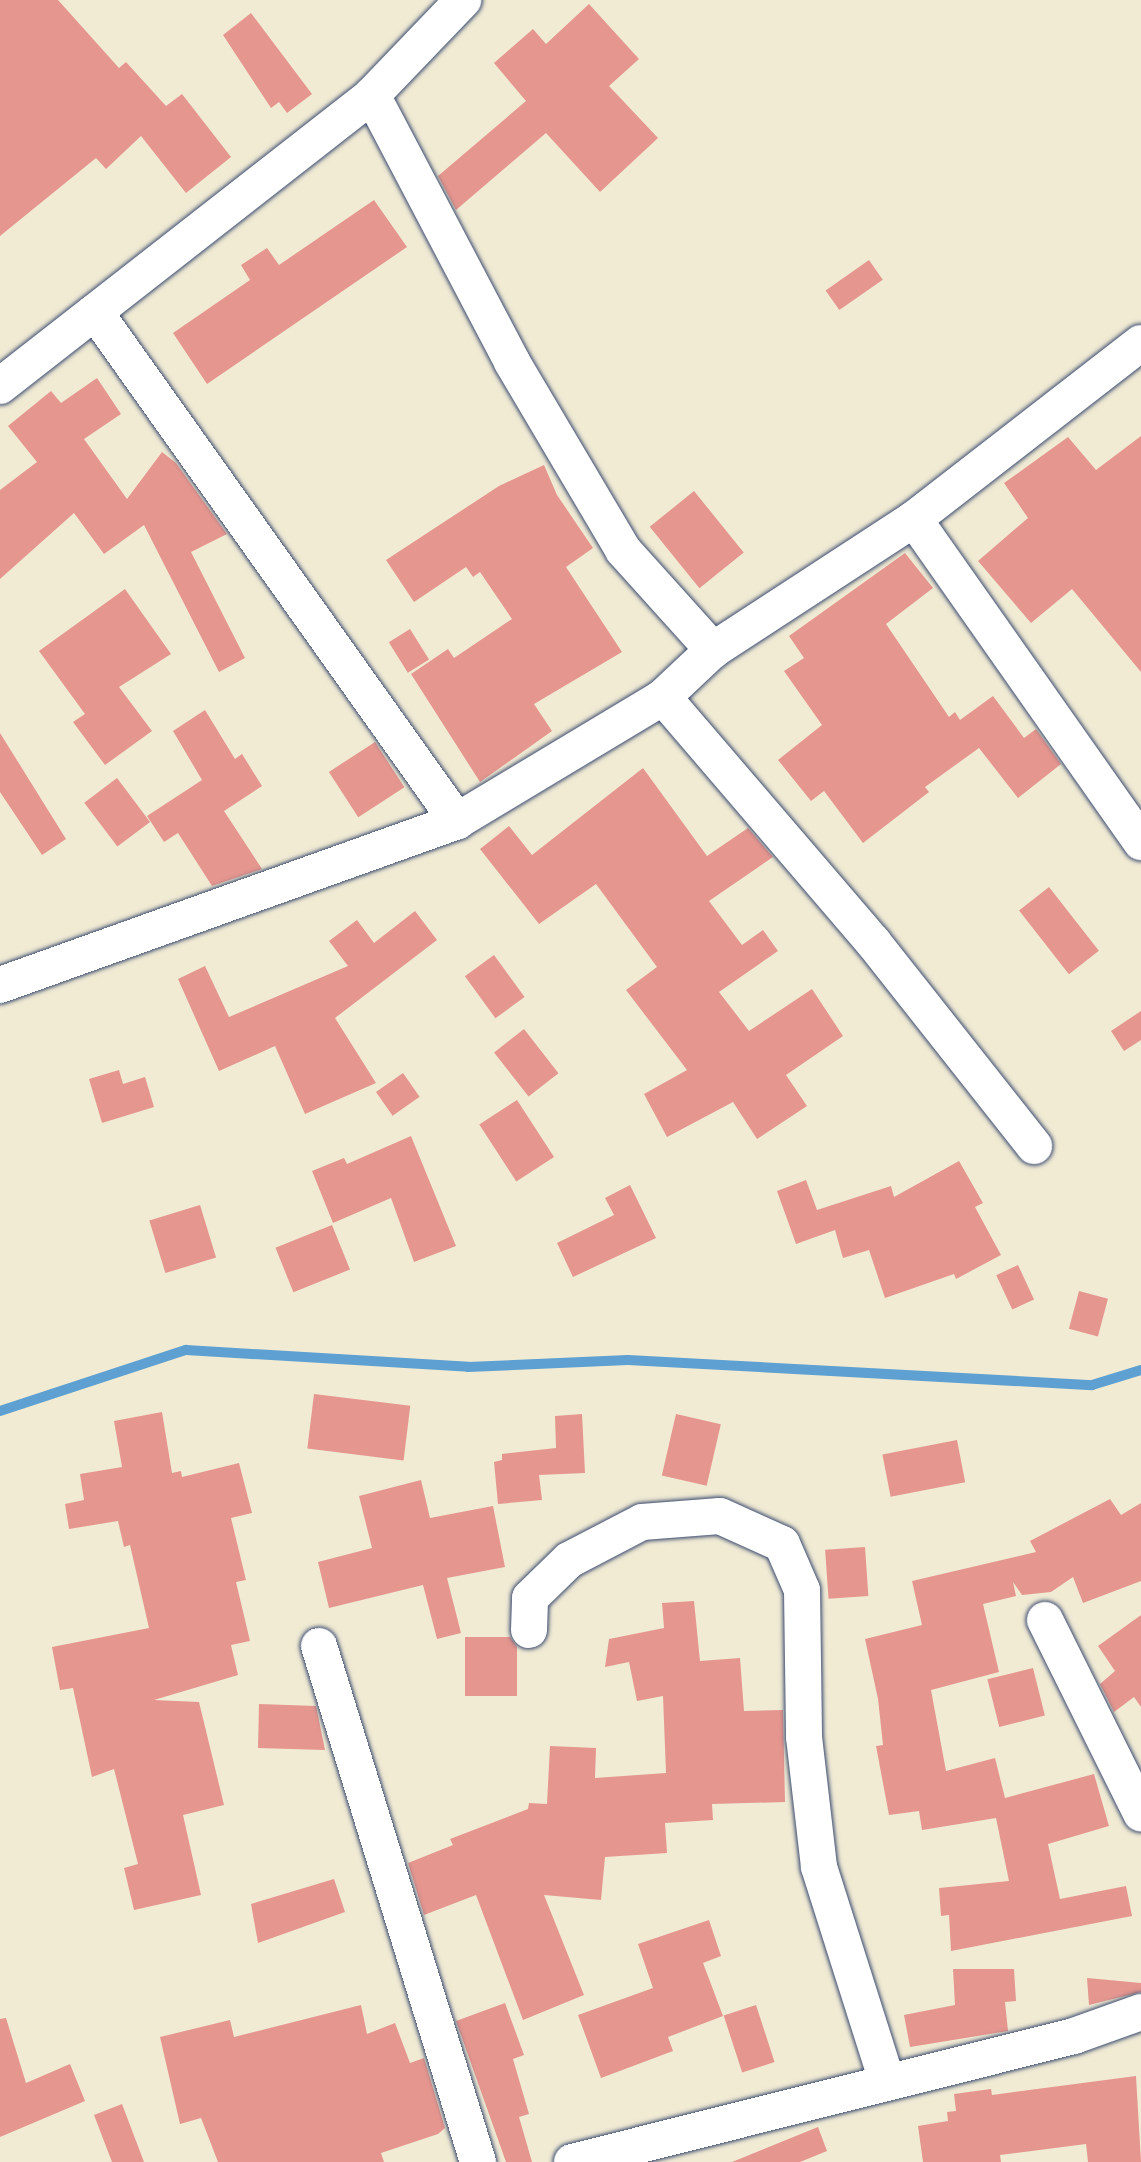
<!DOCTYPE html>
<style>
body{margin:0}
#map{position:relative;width:1141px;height:2162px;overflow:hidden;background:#f1ebd4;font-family:Caveat,sans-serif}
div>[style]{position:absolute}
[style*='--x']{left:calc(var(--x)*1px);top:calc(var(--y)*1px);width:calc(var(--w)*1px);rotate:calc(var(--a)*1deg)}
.stream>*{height:10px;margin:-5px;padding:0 5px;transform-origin:5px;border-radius:5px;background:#5da0d1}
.building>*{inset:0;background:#e5968f;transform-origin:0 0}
.roads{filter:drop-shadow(0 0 2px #3b4b70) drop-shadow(0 0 2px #3b4b70)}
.street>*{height:36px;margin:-18px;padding:0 18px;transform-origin:18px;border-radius:18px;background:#fff}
span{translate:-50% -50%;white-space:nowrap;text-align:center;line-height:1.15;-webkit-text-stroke:8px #fff;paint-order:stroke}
</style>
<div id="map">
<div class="stream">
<i style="--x:0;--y:1411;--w:196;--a:-18.2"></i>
<i style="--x:186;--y:1350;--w:283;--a:3.4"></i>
<i style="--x:468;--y:1367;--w:160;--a:-2.5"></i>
<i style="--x:628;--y:1360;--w:465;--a:3.1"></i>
<i style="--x:1092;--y:1385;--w:51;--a:-17"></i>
</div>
<div class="building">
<i style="clip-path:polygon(0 0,58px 0,119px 68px,126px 62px,166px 106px,182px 94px,231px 157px,186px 193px,141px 136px,106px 169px,96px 158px,0 236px)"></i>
<i style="clip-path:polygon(589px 4px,639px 59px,609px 86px,658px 138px,600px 192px,546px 133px,456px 210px,438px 176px,526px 101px,494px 63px,533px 29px,546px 44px)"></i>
<i style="clip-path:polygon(251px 13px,312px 94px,287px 113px,279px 102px,271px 108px,223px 35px)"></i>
<i style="clip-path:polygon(374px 200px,407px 247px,207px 384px,173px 333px,250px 280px,241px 265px,267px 248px,279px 265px)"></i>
<i style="left:869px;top:260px;width:24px;height:53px;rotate:55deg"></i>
<i style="clip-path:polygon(97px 378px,121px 414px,84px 439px,127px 499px,162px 452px,176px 463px,227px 534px,191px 552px,245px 658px,219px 672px,144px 525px,104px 554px,74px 513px,0 579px,0 490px,37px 462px,8px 426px,51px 391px,61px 403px)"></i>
<i style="clip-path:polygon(1141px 436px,1141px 672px,1072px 589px,1031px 623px,978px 561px,1028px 518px,1004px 483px,1068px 437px,1096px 470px)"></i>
<i style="clip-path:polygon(544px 465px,557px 495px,593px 548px,566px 567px,622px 652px,534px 704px,552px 731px,480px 782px,411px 674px,448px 649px,454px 658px,512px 619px,480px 572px,473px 577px,466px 567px,414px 602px,386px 560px,499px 486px)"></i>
<i style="left:694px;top:491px;width:79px;height:57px;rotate:51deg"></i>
<i style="clip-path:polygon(905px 553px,933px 588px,886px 624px,949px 717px,955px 712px,960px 720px,993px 696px,1024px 738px,1036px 729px,1061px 764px,1018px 798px,979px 748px,925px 787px,929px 792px,863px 843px,824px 791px,811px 801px,778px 760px,822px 725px,784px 671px,804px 658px,789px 636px)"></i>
<i style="clip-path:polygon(125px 589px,171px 654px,119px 687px,152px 731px,105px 765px,73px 722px,85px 714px,39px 651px)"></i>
<i style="left:410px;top:629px;width:36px;height:25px;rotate:58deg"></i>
<i style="clip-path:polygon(205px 710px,235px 759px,242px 754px,262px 786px,224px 811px,262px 869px,212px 886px,178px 833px,164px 842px,147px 816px,202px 780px,173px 731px)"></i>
<i style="clip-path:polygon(0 733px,66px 839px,42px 855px,0 792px)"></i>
<i style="left:375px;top:742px;width:54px;height:55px;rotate:57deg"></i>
<i style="clip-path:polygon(643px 768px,707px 856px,748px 828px,773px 857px,709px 901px,742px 945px,763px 930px,778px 951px,719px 992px,749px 1031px,812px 989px,843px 1036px,786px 1075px,807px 1106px,757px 1139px,733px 1102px,667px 1137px,644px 1094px,687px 1070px,626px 990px,657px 967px,596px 884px,539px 924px,480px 849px,509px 826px,532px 855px)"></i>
<i style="left:117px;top:778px;width:55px;height:41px;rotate:53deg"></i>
<i style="left:1049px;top:887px;width:81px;height:38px;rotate:52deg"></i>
<i style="clip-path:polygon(415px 911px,437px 940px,335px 1018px,376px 1083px,305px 1114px,275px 1046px,219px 1071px,178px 979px,205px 966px,229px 1017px,348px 966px,329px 941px,357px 920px,374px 943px)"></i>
<i style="left:494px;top:955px;width:52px;height:36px;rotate:54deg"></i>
<i style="clip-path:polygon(1141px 1011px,1141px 1040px,1124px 1051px,1111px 1031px)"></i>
<i style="left:524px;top:1029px;width:56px;height:38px;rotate:52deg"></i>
<i style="clip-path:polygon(119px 1070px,123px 1084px,145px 1077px,154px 1107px,102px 1123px,89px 1079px)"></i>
<i style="left:403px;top:1073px;width:29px;height:33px;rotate:55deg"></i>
<i style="left:517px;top:1100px;width:68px;height:45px;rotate:57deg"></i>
<i style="clip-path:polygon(411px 1136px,456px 1246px,414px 1262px,391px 1198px,333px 1223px,312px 1171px,344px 1158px,347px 1164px)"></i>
<i style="clip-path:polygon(959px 1161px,983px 1203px,975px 1207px,1001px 1255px,956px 1279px,954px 1274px,885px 1298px,869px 1250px,843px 1258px,835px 1230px,796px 1244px,777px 1191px,806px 1180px,817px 1210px,891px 1186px,894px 1197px)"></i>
<i style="clip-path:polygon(630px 1185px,656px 1238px,573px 1277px,557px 1243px,614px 1215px,605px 1198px)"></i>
<i style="left:200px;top:1205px;width:55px;height:53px;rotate:73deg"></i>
<i style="left:332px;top:1225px;width:48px;height:61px;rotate:68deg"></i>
<i style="left:1018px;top:1265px;width:38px;height:24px;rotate:65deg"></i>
<i style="left:1079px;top:1291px;width:30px;height:39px;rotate:15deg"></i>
<i style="left:314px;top:1394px;width:97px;height:55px;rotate:7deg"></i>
<i style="clip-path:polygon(162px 1412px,172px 1473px,181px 1471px,182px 1477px,239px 1463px,252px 1513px,231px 1518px,246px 1580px,236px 1582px,250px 1641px,231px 1645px,238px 1675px,154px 1700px,199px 1702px,224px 1805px,183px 1815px,201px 1895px,134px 1910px,124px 1868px,138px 1864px,114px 1769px,92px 1777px,73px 1688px,60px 1690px,52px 1647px,149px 1628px,130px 1545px,124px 1547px,118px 1521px,69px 1529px,65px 1504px,84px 1500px,80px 1474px,122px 1467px,114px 1421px)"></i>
<i style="clip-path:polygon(582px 1414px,585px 1473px,539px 1475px,542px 1500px,498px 1504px,494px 1462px,502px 1460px,502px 1454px,556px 1448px,555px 1416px)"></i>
<i style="left:676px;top:1414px;width:46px;height:63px;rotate:13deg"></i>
<i style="left:957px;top:1440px;width:43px;height:76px;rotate:79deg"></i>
<i style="clip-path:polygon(421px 1480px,430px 1518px,493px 1506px,505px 1567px,447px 1578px,461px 1633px,437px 1639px,423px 1585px,329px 1608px,318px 1562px,372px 1548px,359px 1496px)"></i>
<i style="clip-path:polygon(1110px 1499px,1121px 1515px,1141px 1503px,1141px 1581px,1083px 1603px,1073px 1577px,1051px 1592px,1022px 1595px,1013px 1582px,1016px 1596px,983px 1604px,999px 1672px,931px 1690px,946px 1771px,995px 1758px,1005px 1798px,1094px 1774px,1109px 1826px,1048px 1844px,1060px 1899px,1126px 1886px,1132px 1916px,951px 1951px,949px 1915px,941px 1916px,939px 1888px,1009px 1881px,996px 1818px,922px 1830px,919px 1811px,889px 1815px,876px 1746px,883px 1745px,878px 1699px,865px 1639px,922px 1625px,912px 1581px,1036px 1552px,1030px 1541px)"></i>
<i style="left:865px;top:1547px;width:49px;height:40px;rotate:86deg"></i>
<i style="clip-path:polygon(694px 1601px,700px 1661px,740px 1658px,744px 1711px,783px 1710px,785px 1802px,712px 1804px,713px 1820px,665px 1823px,667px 1853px,605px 1857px,601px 1900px,544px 1895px,584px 1995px,523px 2020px,476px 1895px,424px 1915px,408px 1863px,453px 1845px,450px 1839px,528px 1809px,529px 1803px,547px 1804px,550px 1746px,596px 1748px,595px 1778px,666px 1773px,663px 1696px,637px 1701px,629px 1662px,605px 1667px,609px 1639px,664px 1628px,662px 1603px)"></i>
<i style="clip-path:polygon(1141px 1615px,1141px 1707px,1134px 1697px,1114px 1712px,1100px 1684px,1115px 1671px,1098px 1646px)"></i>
<i style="clip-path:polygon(465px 1637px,510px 1637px,517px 1647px,517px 1696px,465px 1696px)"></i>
<i style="left:1033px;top:1668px;width:49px;height:47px;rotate:76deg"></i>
<i style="clip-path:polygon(259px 1704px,316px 1706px,325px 1750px,258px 1748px)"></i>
<i style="clip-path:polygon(334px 1879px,345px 1912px,258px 1943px,251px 1904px)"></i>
<i style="clip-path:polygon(709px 1920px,721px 1956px,703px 1963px,723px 2016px,668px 2037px,673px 2051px,601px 2078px,578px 2015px,653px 1988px,638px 1944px)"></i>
<i style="clip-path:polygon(953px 1969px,1014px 1969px,1016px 2001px,1005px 2002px,1008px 2031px,910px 2047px,904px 2015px,955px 2005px)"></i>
<i style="clip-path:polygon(1087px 1978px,1141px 1983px,1141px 1992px,1089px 2005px)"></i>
<i style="clip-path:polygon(505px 2003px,524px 2055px,513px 2059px,529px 2114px,519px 2117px,532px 2162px,506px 2162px,456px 2021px)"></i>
<i style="clip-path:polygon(361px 2005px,367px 2034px,395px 2023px,410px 2063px,424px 2058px,445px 2128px,438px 2134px,381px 2153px,384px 2162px,218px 2162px,201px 2118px,180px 2124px,160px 2037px,230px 2020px,234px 2037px)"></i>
<i style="left:756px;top:2005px;width:60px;height:34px;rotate:72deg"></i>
<i style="clip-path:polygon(6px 2018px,26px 2083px,70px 2064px,85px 2101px,0 2137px,0 2019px)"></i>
<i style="clip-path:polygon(1136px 2076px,1141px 2162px,1088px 2162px,1086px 2144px,1000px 2155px,1001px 2162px,923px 2162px,918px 2126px,948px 2121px,947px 2112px,956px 2111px,954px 2094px,991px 2089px,992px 2095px)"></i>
<i style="clip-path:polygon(122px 2104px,144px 2162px,112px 2162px,94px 2115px)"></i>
<i style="clip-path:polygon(818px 2127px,827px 2151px,800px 2162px,732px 2162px)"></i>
</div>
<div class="roads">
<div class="street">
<i style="--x:372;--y:95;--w:301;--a:62.3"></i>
<i style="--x:512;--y:362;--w:218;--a:59.4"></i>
<i style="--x:623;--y:550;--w:135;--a:48"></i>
<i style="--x:95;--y:312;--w:625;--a:54.58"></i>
<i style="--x:0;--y:386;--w:472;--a:-38"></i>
<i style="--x:372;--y:95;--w:132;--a:-46.2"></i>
<i style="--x:914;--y:519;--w:395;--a:54.9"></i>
<i style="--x:663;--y:697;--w:323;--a:49.4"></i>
<i style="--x:873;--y:942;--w:260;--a:51.7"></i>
<i style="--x:0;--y:985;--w:486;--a:-19.7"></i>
<i style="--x:457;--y:821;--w:240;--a:-31"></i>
<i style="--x:663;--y:697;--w:69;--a:-43.2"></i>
<i style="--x:713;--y:650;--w:240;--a:-33.1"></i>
<i style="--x:914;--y:519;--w:287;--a:-37.8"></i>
<i style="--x:1045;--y:1620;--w:216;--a:63.6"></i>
<i style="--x:529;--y:1630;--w:32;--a:-88"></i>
<i style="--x:530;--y:1598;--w:54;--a:-44.3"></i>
<i style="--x:569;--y:1560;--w:82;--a:-27.5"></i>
<i style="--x:642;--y:1522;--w:78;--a:-4.4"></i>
<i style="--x:720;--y:1516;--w:68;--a:24.3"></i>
<i style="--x:782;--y:1544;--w:50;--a:66.5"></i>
<i style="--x:802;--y:1590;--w:147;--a:89.2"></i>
<i style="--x:804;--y:1737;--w:131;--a:83.4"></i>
<i style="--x:819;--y:1867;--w:225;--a:72.4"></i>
<i style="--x:319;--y:1646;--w:540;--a:72.87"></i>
<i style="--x:572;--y:2162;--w:518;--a:-14.09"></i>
<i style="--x:1074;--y:2036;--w:71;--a:-19.7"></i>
</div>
</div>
</div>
